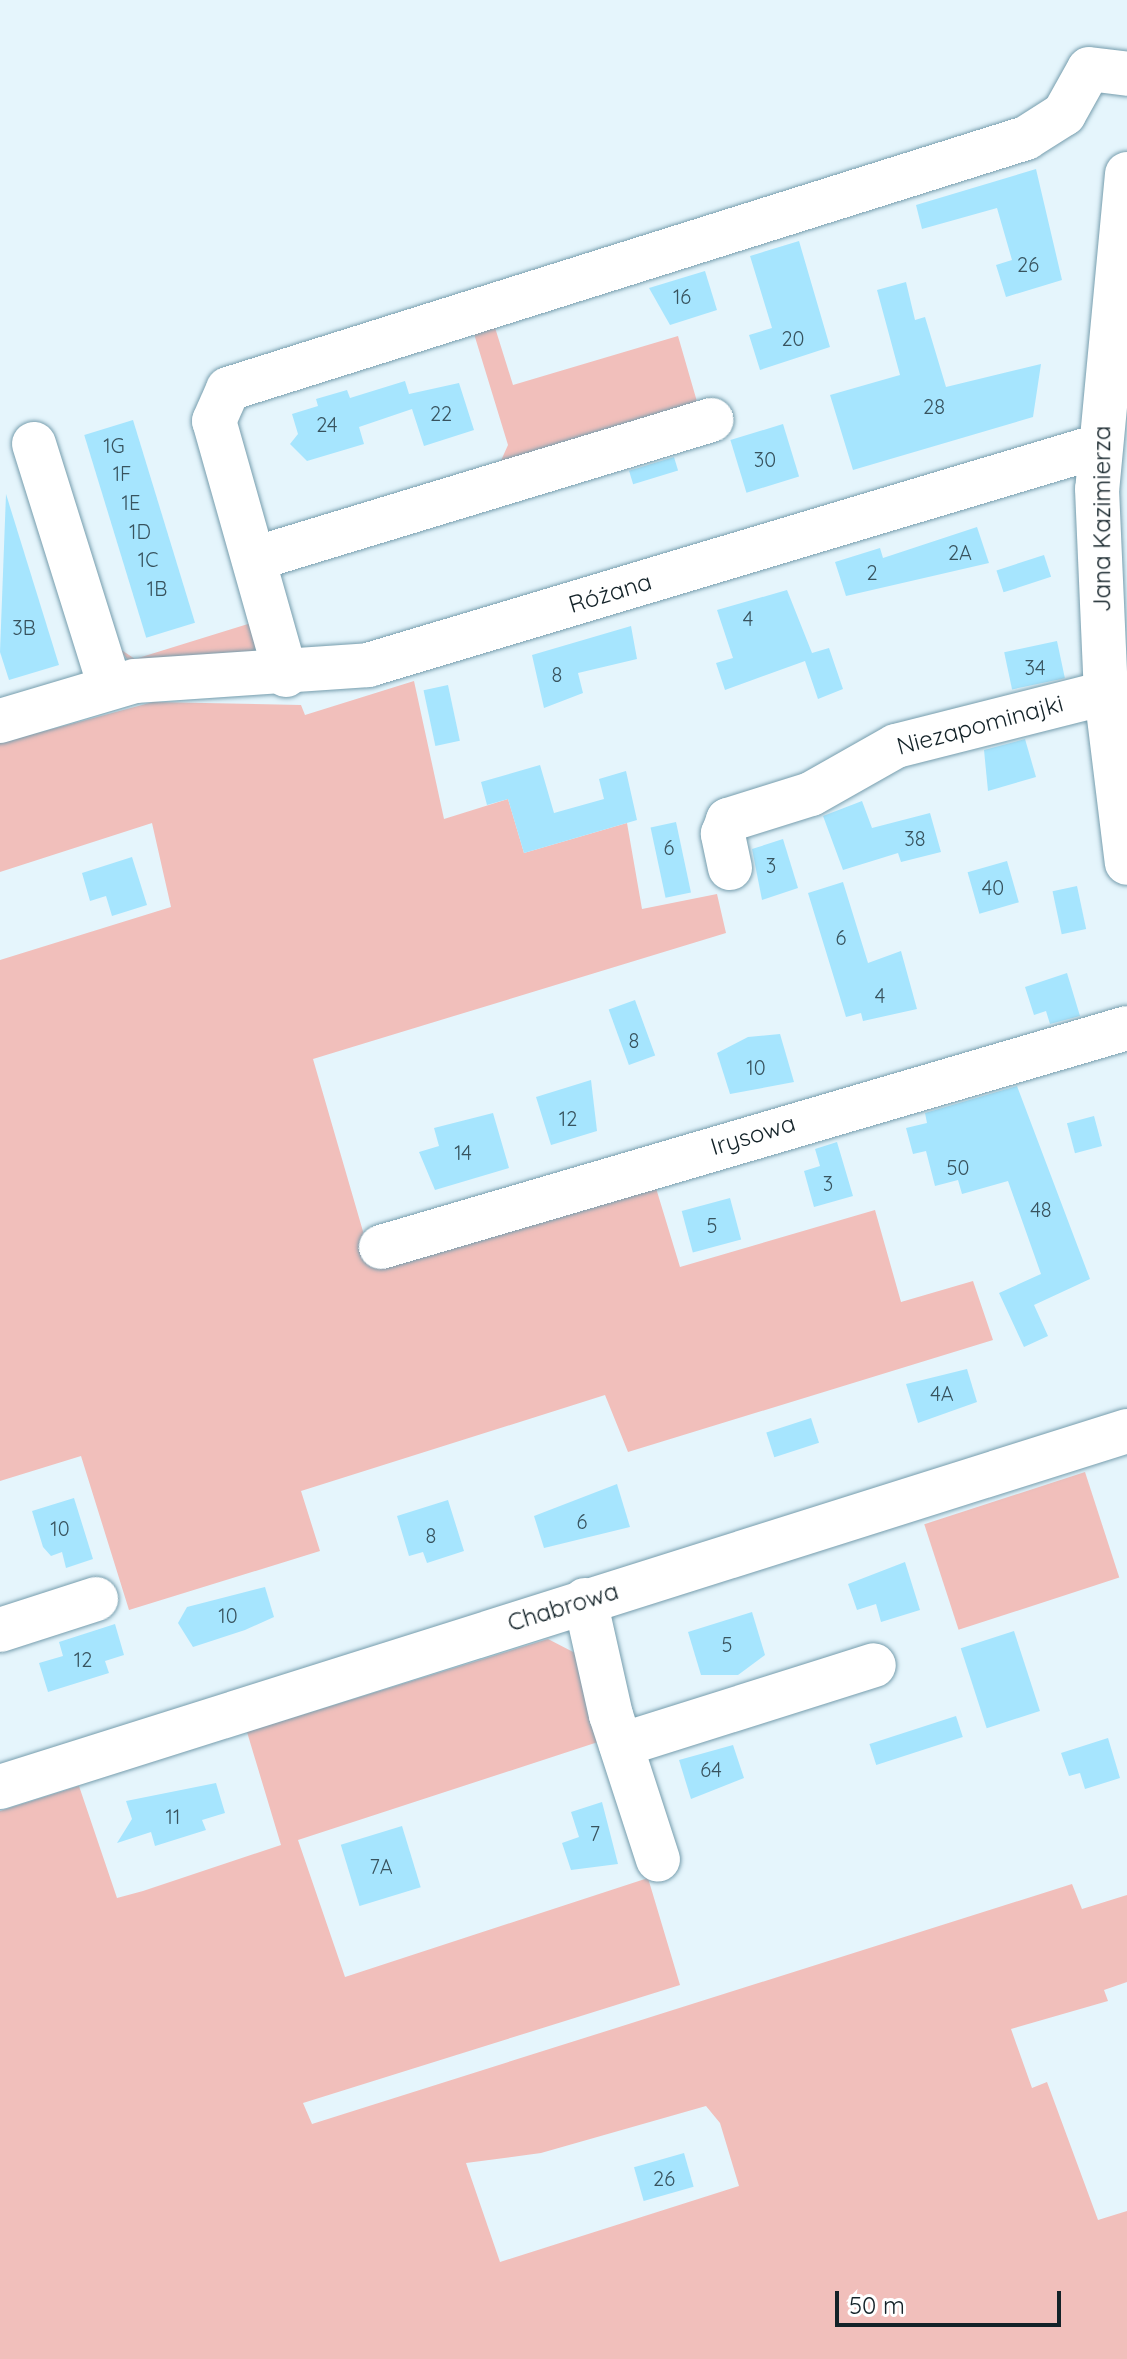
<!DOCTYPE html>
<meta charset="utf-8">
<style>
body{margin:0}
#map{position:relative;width:1127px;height:2359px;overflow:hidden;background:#e5f5fc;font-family:Quicksand,sans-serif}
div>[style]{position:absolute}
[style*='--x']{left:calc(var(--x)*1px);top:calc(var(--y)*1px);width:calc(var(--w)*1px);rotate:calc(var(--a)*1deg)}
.green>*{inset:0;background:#f1bfbb;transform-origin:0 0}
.building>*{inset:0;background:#a6e5fe;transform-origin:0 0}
.roads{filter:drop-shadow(0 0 2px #769dad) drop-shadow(0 0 2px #769dad)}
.minor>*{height:44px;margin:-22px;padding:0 22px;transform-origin:22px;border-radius:22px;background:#fff}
.major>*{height:44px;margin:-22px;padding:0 22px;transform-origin:22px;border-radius:22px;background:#fff}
span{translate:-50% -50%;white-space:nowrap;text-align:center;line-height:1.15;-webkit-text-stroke:7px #fff;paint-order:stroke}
.number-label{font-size:20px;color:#38535e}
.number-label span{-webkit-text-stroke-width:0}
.street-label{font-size:24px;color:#132228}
.scale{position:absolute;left:835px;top:2291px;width:226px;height:36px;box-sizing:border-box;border:4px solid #132228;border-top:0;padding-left:10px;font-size:24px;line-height:28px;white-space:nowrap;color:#132228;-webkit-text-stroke:6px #fff;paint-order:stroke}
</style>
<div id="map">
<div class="green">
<i style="clip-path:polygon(492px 318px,513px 385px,678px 336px,700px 412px,495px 474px,508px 445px,471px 324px)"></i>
<i style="clip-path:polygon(261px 620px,267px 653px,132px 665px,117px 647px,135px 659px)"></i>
<i style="clip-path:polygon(414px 681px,444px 819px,508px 799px,524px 853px,627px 823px,642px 909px,717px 894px,726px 933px,313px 1059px,371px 1259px,652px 1175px,680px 1267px,875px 1210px,901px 1302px,973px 1281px,993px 1340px,628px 1452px,605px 1395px,301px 1491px,320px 1551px,129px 1610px,81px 1456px,0 1481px,0 960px,171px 907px,152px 823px,0 872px,0 743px,153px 702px,301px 705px,305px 715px)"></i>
<i style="left:1085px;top:1472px;width:111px;height:169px;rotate:72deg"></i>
<i style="clip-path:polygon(evenodd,548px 1639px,577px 1654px,598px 1742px,298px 1840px,345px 1977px,648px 1878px,680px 1985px,303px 2103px,312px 2124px,1072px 1884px,1082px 1909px,1127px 1895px,1127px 1982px,1104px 1990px,1108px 2001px,1011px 2029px,1032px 2088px,1047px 2082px,1098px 2220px,1127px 2211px,1127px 2359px,0 2359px,0 1811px,79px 1786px,117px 1898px,143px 1891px,281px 1845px,247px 1732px,548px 1639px,706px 2106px,720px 2123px,739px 2186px,500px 2262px,466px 2163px,541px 2153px,706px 2106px)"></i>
</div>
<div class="building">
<i style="clip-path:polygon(1036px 169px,1062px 280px,1006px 297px,996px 265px,1012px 260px,997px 208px,922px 229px,916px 205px)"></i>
<i style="clip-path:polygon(799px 241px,830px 347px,760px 370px,749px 335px,772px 328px,750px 256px)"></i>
<i style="clip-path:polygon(705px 271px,717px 310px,670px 325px,649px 288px)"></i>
<i style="clip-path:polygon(906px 282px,915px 320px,925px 317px,946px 387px,1041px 364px,1033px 417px,853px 470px,830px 395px,900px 375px,877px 290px)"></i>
<i style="clip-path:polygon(405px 381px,409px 394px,459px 383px,474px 430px,424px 446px,412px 409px,359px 427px,364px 444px,307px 461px,290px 444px,298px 434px,292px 414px,318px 406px,316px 399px,347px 390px,350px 398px)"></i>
<i style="left:133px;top:420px;width:212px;height:51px;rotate:73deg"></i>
<i style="left:783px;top:424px;width:55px;height:55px;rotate:73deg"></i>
<i style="left:674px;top:457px;width:14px;height:47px;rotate:73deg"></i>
<i style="clip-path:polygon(6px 494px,59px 665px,9px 680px,0 652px)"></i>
<i style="clip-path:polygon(977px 527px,989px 563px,846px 596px,835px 562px,880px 548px,883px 558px)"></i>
<i style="left:1044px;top:555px;width:23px;height:50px;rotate:72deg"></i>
<i style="clip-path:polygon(787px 590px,812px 653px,829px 648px,843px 689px,818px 699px,805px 661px,725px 690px,716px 663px,733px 658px,717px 610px)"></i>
<i style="clip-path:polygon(631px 626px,637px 659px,578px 673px,583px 693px,544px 708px,532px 655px)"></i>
<i style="left:1057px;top:641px;width:38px;height:54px;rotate:78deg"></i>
<i style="left:448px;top:685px;width:57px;height:25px;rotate:78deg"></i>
<i style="clip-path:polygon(1025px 739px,1036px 777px,988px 791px,984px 750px)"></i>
<i style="clip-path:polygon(540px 765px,554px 813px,604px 799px,599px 779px,626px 771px,637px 820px,524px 853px,508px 799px,487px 805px,481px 782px)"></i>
<i style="clip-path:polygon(862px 801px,872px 828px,930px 813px,941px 852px,901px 862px,898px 853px,843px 870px,823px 816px)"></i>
<i style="left:676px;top:822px;width:72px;height:26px;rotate:78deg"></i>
<i style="clip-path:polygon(783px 839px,798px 888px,762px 900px,752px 849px)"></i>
<i style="clip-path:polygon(132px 857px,147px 905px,112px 916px,106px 896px,90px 901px,82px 873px)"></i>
<i style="left:1007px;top:861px;width:43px;height:41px;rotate:74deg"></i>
<i style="clip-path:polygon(843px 882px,868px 963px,901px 951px,917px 1009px,863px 1021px,861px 1013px,846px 1017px,808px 893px)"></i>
<i style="left:1077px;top:886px;width:44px;height:25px;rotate:78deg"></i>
<i style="clip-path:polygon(1067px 973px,1080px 1016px,1050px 1024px,1046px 1011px,1034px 1015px,1025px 987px)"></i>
<i style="left:635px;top:1000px;width:59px;height:28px;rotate:70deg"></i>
<i style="clip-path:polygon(780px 1034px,794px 1082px,730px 1094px,717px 1053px,748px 1037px)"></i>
<i style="clip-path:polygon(591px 1080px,597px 1131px,551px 1145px,536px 1097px)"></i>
<i style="clip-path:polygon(1017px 1086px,1090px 1279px,1034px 1305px,1048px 1336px,1024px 1347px,999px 1293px,1041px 1274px,1008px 1181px,962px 1194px,958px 1180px,935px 1186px,926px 1151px,913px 1154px,906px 1128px,927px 1123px,925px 1113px)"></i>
<i style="clip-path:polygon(493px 1113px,509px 1168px,435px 1190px,419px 1152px,439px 1146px,434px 1128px)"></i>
<i style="left:1094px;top:1116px;width:31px;height:28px;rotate:75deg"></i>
<i style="clip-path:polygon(837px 1142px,853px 1196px,814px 1207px,804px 1171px,820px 1166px,815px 1149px)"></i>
<i style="left:730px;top:1198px;width:43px;height:50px;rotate:75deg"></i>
<i style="clip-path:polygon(967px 1369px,977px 1402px,918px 1423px,906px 1384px)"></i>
<i style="left:811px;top:1418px;width:26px;height:47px;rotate:72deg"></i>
<i style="clip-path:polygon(617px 1484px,630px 1527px,544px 1548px,534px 1516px)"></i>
<i style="clip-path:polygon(74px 1498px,93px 1559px,66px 1568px,62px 1552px,51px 1556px,43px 1547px,32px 1511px)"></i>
<i style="clip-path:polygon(448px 1500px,464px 1551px,427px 1563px,423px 1552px,409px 1556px,397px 1516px)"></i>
<i style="clip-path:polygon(905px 1562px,920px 1610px,881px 1622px,876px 1604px,857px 1610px,848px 1584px)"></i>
<i style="clip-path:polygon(265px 1587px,274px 1617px,245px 1630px,193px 1647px,178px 1623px,187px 1607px)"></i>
<i style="clip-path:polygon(752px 1612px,765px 1655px,738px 1675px,701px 1675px,688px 1632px)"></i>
<i style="clip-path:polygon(115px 1624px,124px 1655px,105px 1661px,109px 1673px,48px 1692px,39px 1663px,63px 1656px,59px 1642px)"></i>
<i style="left:1014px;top:1631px;width:84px;height:56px;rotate:72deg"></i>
<i style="left:956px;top:1716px;width:22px;height:91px;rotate:72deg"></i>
<i style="clip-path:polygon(1108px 1738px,1120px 1778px,1085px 1789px,1080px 1773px,1069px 1776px,1061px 1753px)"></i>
<i style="clip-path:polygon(733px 1745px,744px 1778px,691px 1799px,679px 1760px)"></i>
<i style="clip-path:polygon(216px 1783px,225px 1813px,202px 1820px,206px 1830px,155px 1846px,151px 1832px,117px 1843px,132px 1819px,126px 1801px)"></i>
<i style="clip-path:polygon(602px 1802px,618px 1864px,571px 1870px,562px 1843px,579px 1837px,571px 1812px)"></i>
<i style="left:402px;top:1826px;width:64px;height:64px;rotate:73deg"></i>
<i style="left:684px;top:2153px;width:35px;height:52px;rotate:74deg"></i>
</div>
<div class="roads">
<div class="minor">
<i style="--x:34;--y:444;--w:254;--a:72.6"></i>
<i style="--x:257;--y:558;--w:475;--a:-16.9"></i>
<i style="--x:286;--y:675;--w:264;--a:-105.8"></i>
<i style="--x:214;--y:421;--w:35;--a:-66"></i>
<i style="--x:228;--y:389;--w:837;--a:-17.46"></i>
<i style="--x:1026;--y:138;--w:45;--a:-32.3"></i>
<i style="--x:1064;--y:114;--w:51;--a:-60.9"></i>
<i style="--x:1089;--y:69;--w:38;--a:7"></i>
<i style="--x:0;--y:721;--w:141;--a:-16.5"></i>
<i style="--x:135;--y:681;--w:234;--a:-3.9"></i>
<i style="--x:368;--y:665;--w:763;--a:-16.68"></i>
<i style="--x:730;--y:868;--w:35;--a:-102"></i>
<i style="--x:723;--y:834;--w:15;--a:-70"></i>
<i style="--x:728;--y:820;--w:87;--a:-17.4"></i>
<i style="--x:811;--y:794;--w:98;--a:-29.5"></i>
<i style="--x:896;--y:746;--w:217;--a:-14.2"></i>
<i style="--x:381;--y:1247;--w:777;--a:-16.36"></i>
<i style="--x:585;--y:1600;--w:118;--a:77.3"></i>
<i style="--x:611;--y:1715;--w:152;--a:72"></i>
<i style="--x:0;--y:1630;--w:101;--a:-17.9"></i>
<i style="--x:621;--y:1745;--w:265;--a:-17.5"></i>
<i style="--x:0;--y:1787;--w:1182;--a:-17.53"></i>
</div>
<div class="major">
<i style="--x:1127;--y:174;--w:316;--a:95.4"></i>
<i style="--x:1097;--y:489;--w:204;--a:87.5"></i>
<i style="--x:1106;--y:693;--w:171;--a:83"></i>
</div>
</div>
<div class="number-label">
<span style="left:1028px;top:264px">26</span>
<span style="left:682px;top:296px">16</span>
<span style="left:793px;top:338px">20</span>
<span style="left:934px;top:406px">28</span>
<span style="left:441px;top:413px">22</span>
<span style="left:327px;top:424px">24</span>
<span style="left:114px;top:445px">1G</span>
<span style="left:765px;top:459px">30</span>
<span style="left:122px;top:473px">1F</span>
<span style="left:131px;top:502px">1E</span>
<span style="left:140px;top:531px">1D</span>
<span style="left:960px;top:552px">2A</span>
<span style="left:148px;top:559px">1C</span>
<span style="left:872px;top:572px">2</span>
<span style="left:157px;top:588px">1B</span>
<span style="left:748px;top:618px">4</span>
<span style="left:24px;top:627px">3B</span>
<span style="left:1035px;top:667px">34</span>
<span style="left:557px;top:674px">8</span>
<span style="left:915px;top:838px">38</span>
<span style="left:669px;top:847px">6</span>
<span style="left:771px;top:865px">3</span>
<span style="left:993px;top:887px">40</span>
<span style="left:841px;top:937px">6</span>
<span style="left:880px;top:995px">4</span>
<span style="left:634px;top:1040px">8</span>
<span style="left:756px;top:1067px">10</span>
<span style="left:568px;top:1118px">12</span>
<span style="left:463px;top:1152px">14</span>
<span style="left:958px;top:1167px">50</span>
<span style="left:828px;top:1183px">3</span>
<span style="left:1041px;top:1209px">48</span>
<span style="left:712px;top:1225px">5</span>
<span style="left:942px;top:1393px">4A</span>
<span style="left:582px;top:1521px">6</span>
<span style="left:60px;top:1528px">10</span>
<span style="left:431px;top:1535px">8</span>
<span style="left:228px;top:1615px">10</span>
<span style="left:727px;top:1644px">5</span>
<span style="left:83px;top:1659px">12</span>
<span style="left:711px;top:1769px">64</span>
<span style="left:173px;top:1816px">11</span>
<span style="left:595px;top:1833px">7</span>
<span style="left:381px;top:1866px">7A</span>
<span style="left:664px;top:2178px">26</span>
</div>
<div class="street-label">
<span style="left:1102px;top:519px;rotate:-90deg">Jana Kazimierza</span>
<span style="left:610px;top:593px;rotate:-17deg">Różana</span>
<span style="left:980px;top:725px;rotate:-15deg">Niezapominajki</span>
<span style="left:753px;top:1135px;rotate:-17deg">Irysowa</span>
<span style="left:563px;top:1607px;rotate:-17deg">Chabrowa</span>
</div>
<div class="scale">50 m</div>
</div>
